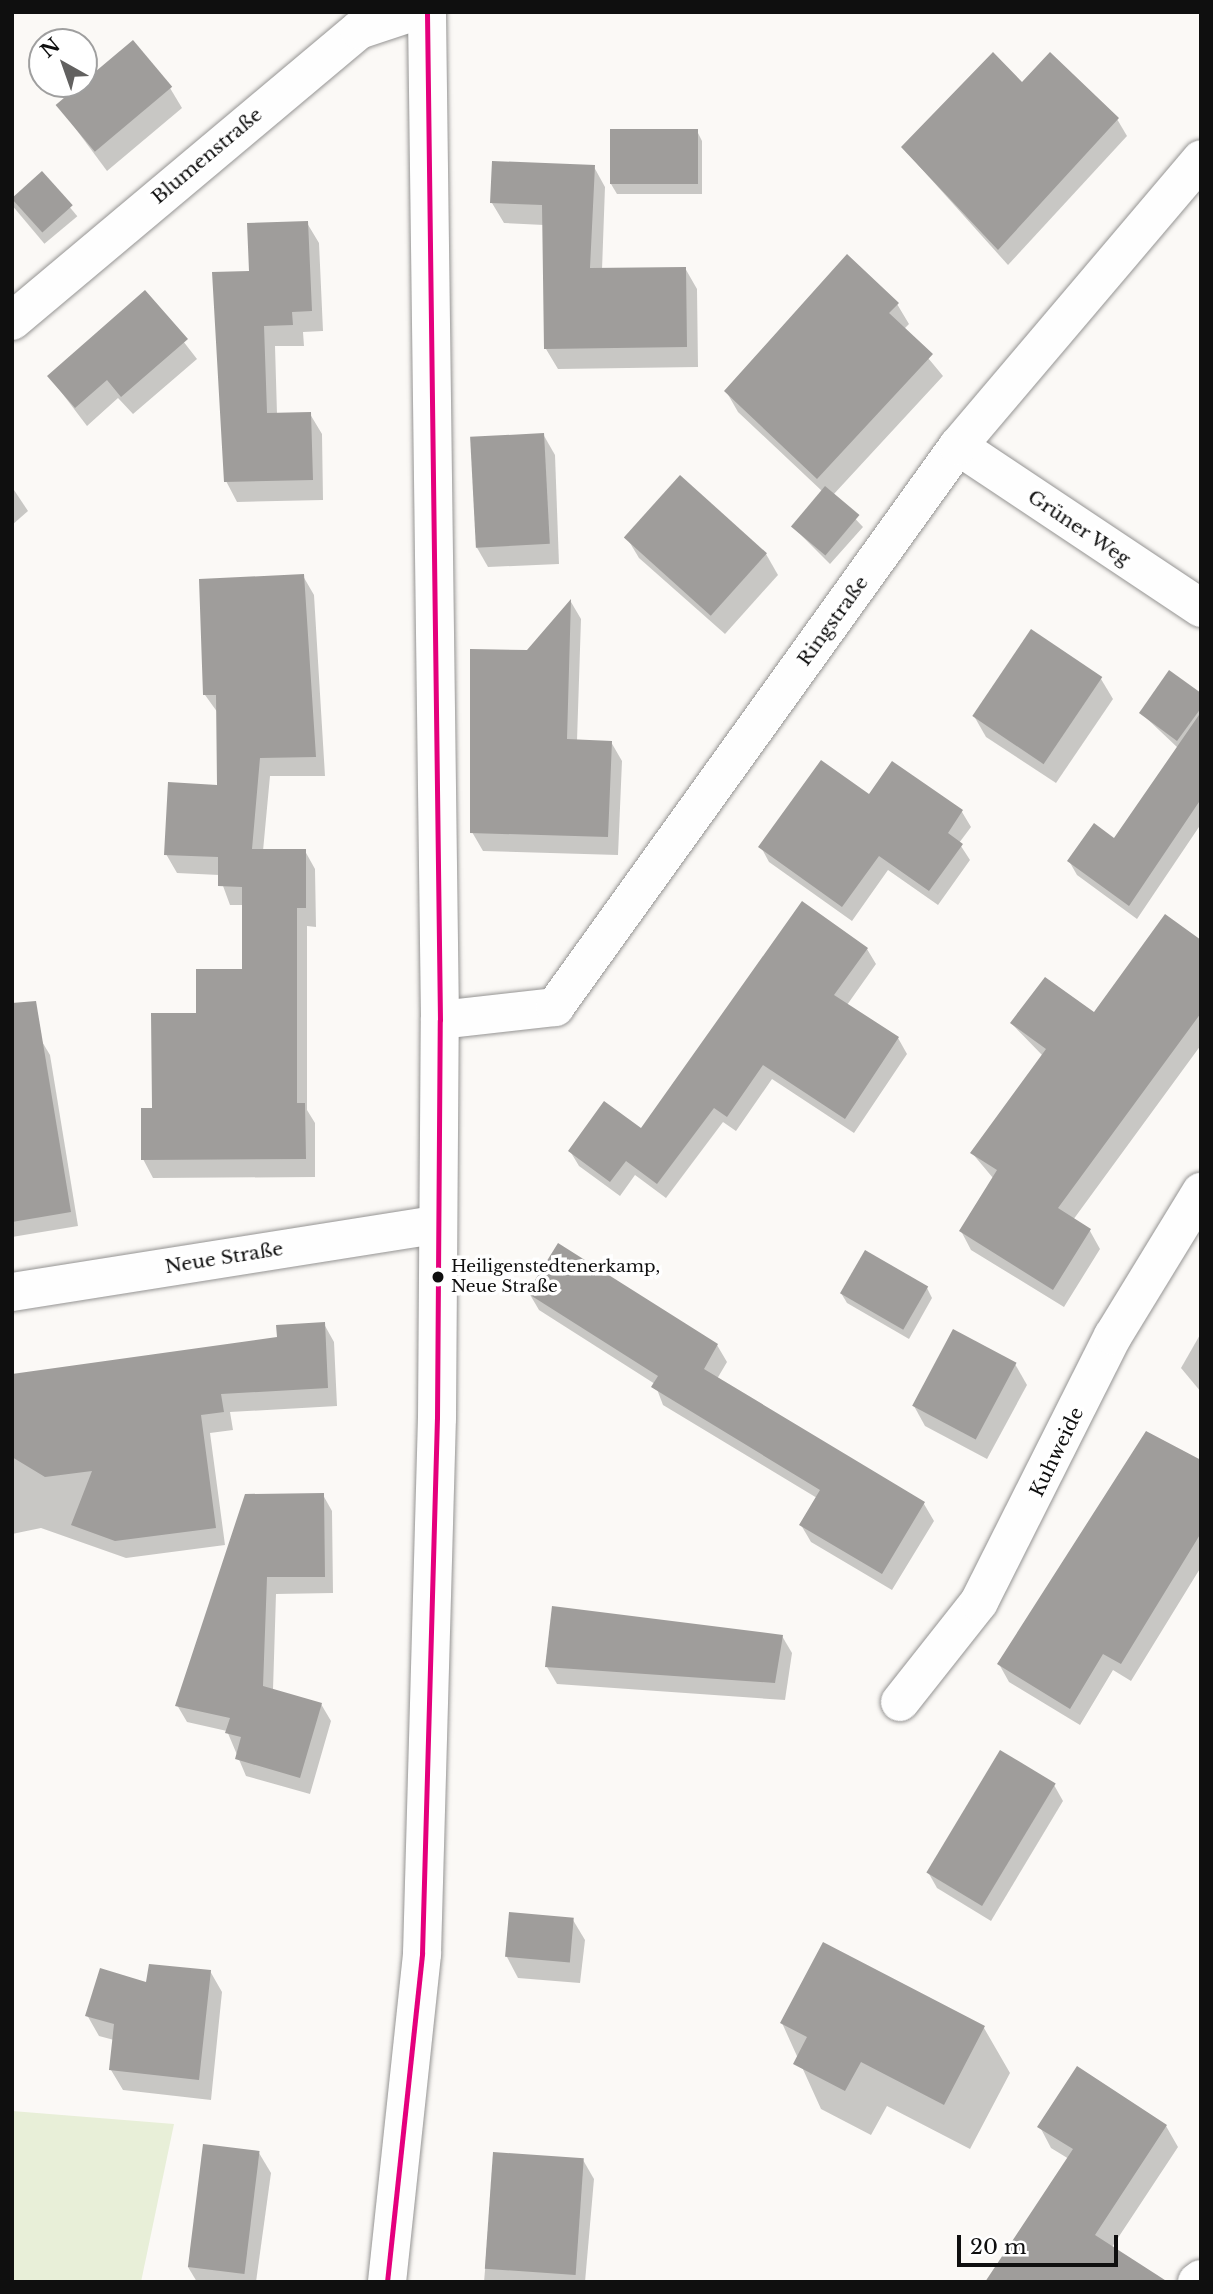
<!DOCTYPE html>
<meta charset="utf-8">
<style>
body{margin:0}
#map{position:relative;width:1213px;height:2294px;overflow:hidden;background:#fbf9f6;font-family:"Libre Baskerville",serif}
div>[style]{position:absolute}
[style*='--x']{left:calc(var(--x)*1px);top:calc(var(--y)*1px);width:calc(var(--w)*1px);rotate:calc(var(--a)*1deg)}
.green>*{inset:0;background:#e8efd8}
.shadow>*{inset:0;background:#0003;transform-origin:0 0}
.building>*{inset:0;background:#9f9d9b;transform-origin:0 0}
.roads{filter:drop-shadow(0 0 2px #959493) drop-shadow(0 0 2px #959493)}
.minor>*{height:38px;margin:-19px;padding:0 19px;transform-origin:19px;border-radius:19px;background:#fefefe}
.bus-1>*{height:5px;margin:-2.5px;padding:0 2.5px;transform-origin:2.5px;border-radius:2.5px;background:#e5007d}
.dots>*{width:19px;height:19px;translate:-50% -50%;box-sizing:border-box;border:4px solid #fff;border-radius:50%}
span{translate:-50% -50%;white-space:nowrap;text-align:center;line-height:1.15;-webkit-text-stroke:7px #fff;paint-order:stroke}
.bus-label{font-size:17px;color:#0f0f0f}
.left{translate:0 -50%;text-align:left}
.street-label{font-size:19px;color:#0f0f0f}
.frame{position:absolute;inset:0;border:14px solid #0f0f0f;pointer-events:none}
.north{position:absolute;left:28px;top:28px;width:70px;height:70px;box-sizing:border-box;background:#fff;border:2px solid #9f9f9f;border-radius:50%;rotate:320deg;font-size:19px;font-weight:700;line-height:28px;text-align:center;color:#0f0f0f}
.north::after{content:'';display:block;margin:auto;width:24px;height:32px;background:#626160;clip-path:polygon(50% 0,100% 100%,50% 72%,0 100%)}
.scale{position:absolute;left:957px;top:2235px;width:161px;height:32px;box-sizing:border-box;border:4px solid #0f0f0f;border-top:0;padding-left:9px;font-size:21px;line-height:24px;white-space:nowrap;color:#0f0f0f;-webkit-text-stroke:5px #fff;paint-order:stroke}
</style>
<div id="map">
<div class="green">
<i style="clip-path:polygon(12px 2111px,174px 2124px,141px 2282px,12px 2282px)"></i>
</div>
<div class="shadow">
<i style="clip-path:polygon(1022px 85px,1117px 119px,1127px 136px,1008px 265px,903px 148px)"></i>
<i style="clip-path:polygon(170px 88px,182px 108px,107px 171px,58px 105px)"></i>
<i style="clip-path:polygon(697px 131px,702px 141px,702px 194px,617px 194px,611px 184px)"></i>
<i style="clip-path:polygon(594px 167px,605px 187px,602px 270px,685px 268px,697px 289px,698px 367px,558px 369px,546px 349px,544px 225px,504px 223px,492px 203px)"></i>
<i style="left:42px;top:174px;width:55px;height:43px;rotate:50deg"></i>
<i style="clip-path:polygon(307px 223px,319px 243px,323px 331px,303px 332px,304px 346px,275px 346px,277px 414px,310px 414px,322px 434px,323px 500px,237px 502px,226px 481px,250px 273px)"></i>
<i style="clip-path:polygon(145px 292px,197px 359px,133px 414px,118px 398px,87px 426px,49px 376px)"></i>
<i style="clip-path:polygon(897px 304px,909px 324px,904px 329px,943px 376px,833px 495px,863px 527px,830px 564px,792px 526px,823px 492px,738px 412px,726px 391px)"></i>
<i style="clip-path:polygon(543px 434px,555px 455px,559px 564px,488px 567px,476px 546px)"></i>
<i style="clip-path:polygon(680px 478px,766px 554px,778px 575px,725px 634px,639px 558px,627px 538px)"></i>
<i style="clip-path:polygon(12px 487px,28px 511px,12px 525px)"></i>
<i style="clip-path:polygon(303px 576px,314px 595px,325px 776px,270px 776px,263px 851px,305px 851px,315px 869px,316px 927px,307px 926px,307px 1110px,315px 1123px,315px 1177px,153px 1178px,143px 1159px,154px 1110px,197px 1015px,244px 971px,244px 905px,230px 905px,219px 875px,177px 873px,166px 854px,219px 787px,218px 713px,205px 695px)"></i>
<i style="clip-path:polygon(571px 602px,581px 619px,577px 741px,611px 742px,622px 761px,618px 855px,483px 851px,472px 832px,528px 651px)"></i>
<i style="clip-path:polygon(1101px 679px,1113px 699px,1056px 783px,986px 737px,974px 716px)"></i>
<i style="clip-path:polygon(1201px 696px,1201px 824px,1137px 919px,1077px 875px,1069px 861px,1114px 841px,1178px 748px,1141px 713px)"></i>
<i style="clip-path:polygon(893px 763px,962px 812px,971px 827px,959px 843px,970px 860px,938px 905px,888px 870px,852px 921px,769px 862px,761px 847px,870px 797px)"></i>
<i style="clip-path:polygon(1201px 942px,1201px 1045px,1073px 1220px,1090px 1231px,1100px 1249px,1064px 1307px,971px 1250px,961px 1231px,993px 1178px,972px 1153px,1043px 1056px,1012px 1024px,1094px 1014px)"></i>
<i style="clip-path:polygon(867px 949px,876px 964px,847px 1005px,898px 1038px,907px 1054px,854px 1133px,772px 1079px,736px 1131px,723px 1122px,666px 1198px,635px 1175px,620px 1196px,579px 1166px,570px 1151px,641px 1131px)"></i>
<i style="clip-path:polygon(41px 1040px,50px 1055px,78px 1226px,12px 1237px,12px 1045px)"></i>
<i style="clip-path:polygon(927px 1288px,932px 1298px,909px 1339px,847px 1303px,841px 1293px)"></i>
<i style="clip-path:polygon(529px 1293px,717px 1345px,727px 1362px,717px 1379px,924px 1504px,934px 1521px,892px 1590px,811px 1542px,801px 1525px,817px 1498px,663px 1405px,655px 1384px,539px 1310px)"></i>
<i style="clip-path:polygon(324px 1324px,334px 1342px,337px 1406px,230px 1412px,233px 1430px,210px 1433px,225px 1545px,126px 1558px,41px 1528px,12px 1534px,12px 1378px,279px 1338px)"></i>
<i style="clip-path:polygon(1201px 1333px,1201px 1392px,1181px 1368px)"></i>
<i style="clip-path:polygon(1015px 1364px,1027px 1385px,987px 1459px,925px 1426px,914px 1406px)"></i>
<i style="clip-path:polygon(1201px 1462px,1201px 1567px,1131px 1681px,1113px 1670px,1080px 1725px,1009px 1682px,999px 1664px)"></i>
<i style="clip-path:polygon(323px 1495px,332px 1511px,333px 1593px,276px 1594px,273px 1690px,321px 1704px,331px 1721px,310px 1794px,246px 1776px,227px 1731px,187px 1722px,177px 1705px)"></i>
<i style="clip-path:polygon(782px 1636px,792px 1653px,785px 1700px,557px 1684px,547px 1667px)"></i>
<i style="clip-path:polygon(1054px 1785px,1063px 1801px,991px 1921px,937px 1888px,928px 1872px)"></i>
<i style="clip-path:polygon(573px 1920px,585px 1940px,580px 1983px,518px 1978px,507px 1957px)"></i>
<i style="clip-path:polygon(210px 1971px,222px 1992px,211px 2100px,123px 2090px,111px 2070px,114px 2040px,99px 2036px,87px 2015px)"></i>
<i style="clip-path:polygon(782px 2023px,984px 2028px,1010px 2073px,970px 2149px,887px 2106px,871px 2135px,821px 2109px)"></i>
<i style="clip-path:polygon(1166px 2126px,1178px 2147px,1112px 2247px,993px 2282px,1069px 2159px,1051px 2148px,1040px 2127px)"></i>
<i style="clip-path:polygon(259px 2153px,271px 2173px,256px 2282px,197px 2282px,188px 2267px)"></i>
<i style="clip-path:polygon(495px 2154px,583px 2160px,594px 2179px,585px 2282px,484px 2282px)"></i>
</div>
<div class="building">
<i style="left:133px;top:40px;width:61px;height:101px;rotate:50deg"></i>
<i style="clip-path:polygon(993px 52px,1022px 82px,1050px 52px,1119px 118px,998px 250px,901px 147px)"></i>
<i style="left:610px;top:129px;width:88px;height:55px"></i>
<i style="clip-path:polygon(492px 161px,595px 165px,590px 268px,686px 267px,687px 347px,544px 349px,542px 205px,490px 203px)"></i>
<i style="left:42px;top:171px;width:46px;height:41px;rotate:48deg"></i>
<i style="clip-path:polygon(308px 221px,312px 311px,292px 312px,293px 325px,264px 326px,267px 413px,311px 412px,313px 480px,224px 482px,212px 272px,249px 271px,247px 223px)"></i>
<i style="clip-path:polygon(847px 254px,899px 303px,889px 313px,933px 354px,817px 479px,724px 391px)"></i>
<i style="clip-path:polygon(145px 290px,188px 339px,121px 397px,107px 380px,75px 408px,47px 376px)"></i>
<i style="left:544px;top:433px;width:111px;height:74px;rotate:87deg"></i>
<i style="left:680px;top:475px;width:117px;height:84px;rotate:42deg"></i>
<i style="left:825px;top:486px;width:45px;height:53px;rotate:40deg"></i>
<i style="clip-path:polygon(304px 574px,316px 757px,260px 758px,252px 849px,306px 849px,306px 908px,297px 908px,297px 1103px,305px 1103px,306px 1159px,141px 1160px,141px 1108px,152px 1108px,151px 1013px,196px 1013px,196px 969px,242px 969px,242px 887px,218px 886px,218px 857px,164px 855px,168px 782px,217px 785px,216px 695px,203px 695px,199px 579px)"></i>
<i style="clip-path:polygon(571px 599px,567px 739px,612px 741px,608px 837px,470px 833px,470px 649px,527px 650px)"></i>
<i style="left:1031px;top:629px;width:86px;height:105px;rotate:34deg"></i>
<i style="clip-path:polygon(1169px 670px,1201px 693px,1201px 708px,1177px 741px,1139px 713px)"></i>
<i style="clip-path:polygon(1201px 712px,1201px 799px,1129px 906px,1067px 861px,1094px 823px,1114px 838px)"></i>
<i style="clip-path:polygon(821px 760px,869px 794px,892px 761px,963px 810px,948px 833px,963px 844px,929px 891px,879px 856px,842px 907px,758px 847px)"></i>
<i style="clip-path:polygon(802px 901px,868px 948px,834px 995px,899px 1037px,845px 1119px,763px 1065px,727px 1117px,714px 1108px,657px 1184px,626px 1161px,610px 1182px,568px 1151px,604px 1101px,641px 1128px)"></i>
<i style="clip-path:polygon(1165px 914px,1201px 940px,1201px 1013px,1058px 1208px,1091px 1229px,1053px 1290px,959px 1231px,997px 1170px,970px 1153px,1046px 1049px,1010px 1023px,1045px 977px,1094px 1012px)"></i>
<i style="clip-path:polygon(36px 1001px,71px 1212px,12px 1222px,12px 1003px)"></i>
<i style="clip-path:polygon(558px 1243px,718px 1344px,704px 1369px,925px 1502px,882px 1574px,799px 1525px,820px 1490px,651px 1387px,658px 1376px,527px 1293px)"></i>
<i style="left:865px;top:1250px;width:73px;height:50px;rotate:30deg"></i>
<i style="clip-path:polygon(325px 1322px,328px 1388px,221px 1394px,224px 1412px,201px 1415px,216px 1528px,115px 1541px,71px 1525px,92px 1471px,45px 1477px,12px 1457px,12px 1374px,277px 1337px,276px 1325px)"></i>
<i style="left:953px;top:1329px;width:72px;height:87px;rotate:28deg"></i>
<i style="clip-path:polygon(1146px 1431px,1201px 1460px,1201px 1533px,1121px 1664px,1103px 1654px,1070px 1709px,997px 1664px)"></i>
<i style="clip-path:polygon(324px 1493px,325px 1577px,267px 1577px,263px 1686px,322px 1703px,300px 1778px,235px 1759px,241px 1737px,225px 1733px,230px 1718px,175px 1706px,245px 1494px)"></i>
<i style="clip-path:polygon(552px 1606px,783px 1635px,775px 1683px,545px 1667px)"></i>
<i style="left:1000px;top:1750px;width:65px;height:143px;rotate:31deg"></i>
<i style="left:509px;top:1912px;width:65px;height:45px;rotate:5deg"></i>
<i style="clip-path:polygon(823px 1942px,985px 2026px,944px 2105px,861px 2062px,845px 2091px,793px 2064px,807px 2037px,780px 2023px)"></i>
<i style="clip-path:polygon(149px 1964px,211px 1970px,199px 2080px,109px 2070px,114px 2024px,85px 2016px,100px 1968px,146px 1982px)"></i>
<i style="clip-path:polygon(1077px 2066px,1167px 2125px,1095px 2235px,1168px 2282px,985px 2282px,1073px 2149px,1037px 2127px)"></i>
<i style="left:203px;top:2144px;width:57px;height:124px;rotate:7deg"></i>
<i style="left:493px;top:2152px;width:91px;height:117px;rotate:4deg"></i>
</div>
<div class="roads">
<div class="minor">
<i style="--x:12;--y:321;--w:453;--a:-40"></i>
<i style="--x:359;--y:30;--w:57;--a:-18.4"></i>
<i style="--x:958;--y:446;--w:292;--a:33.7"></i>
<i style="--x:440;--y:1020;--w:116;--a:-6.4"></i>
<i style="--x:555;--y:1007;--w:691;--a:-54.31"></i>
<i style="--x:958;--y:446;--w:376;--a:-49.7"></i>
<i style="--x:12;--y:1292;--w:428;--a:-9"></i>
<i style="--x:900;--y:1702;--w:127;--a:-51.7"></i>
<i style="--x:979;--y:1602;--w:298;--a:-63.3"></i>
<i style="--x:1113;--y:1336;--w:169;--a:-58.6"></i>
<i style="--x:387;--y:2282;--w:330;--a:-83.9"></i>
<i style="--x:422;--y:1954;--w:536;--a:-88.4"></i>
<i style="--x:437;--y:1418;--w:398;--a:-89.6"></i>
<i style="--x:440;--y:1020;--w:1008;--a:-90.74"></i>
<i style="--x:1197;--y:2282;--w:5;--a:-37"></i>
</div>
</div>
<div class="bus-1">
<i style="--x:387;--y:2282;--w:330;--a:-83.9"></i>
<i style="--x:422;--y:1954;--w:536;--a:-88.4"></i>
<i style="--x:437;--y:1418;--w:398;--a:-89.6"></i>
<i style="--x:440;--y:1020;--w:1008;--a:-90.74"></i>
</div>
<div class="dots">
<i style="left:438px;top:1277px;background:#0f0f0f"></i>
</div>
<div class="bus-label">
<span class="left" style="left:451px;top:1277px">Heiligenstedtenerkamp,<br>Neue Straße</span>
</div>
<div class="street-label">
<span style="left:207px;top:156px;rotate:-40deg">Blumenstraße</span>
<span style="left:1079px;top:528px;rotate:34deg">Grüner Weg</span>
<span style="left:833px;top:621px;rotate:-54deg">Ringstraße</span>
<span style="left:224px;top:1258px;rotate:-9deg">Neue Straße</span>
<span style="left:1057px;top:1452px;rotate:-64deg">Kuhweide</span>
</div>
<div class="frame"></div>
<div class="north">N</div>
<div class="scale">20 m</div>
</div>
